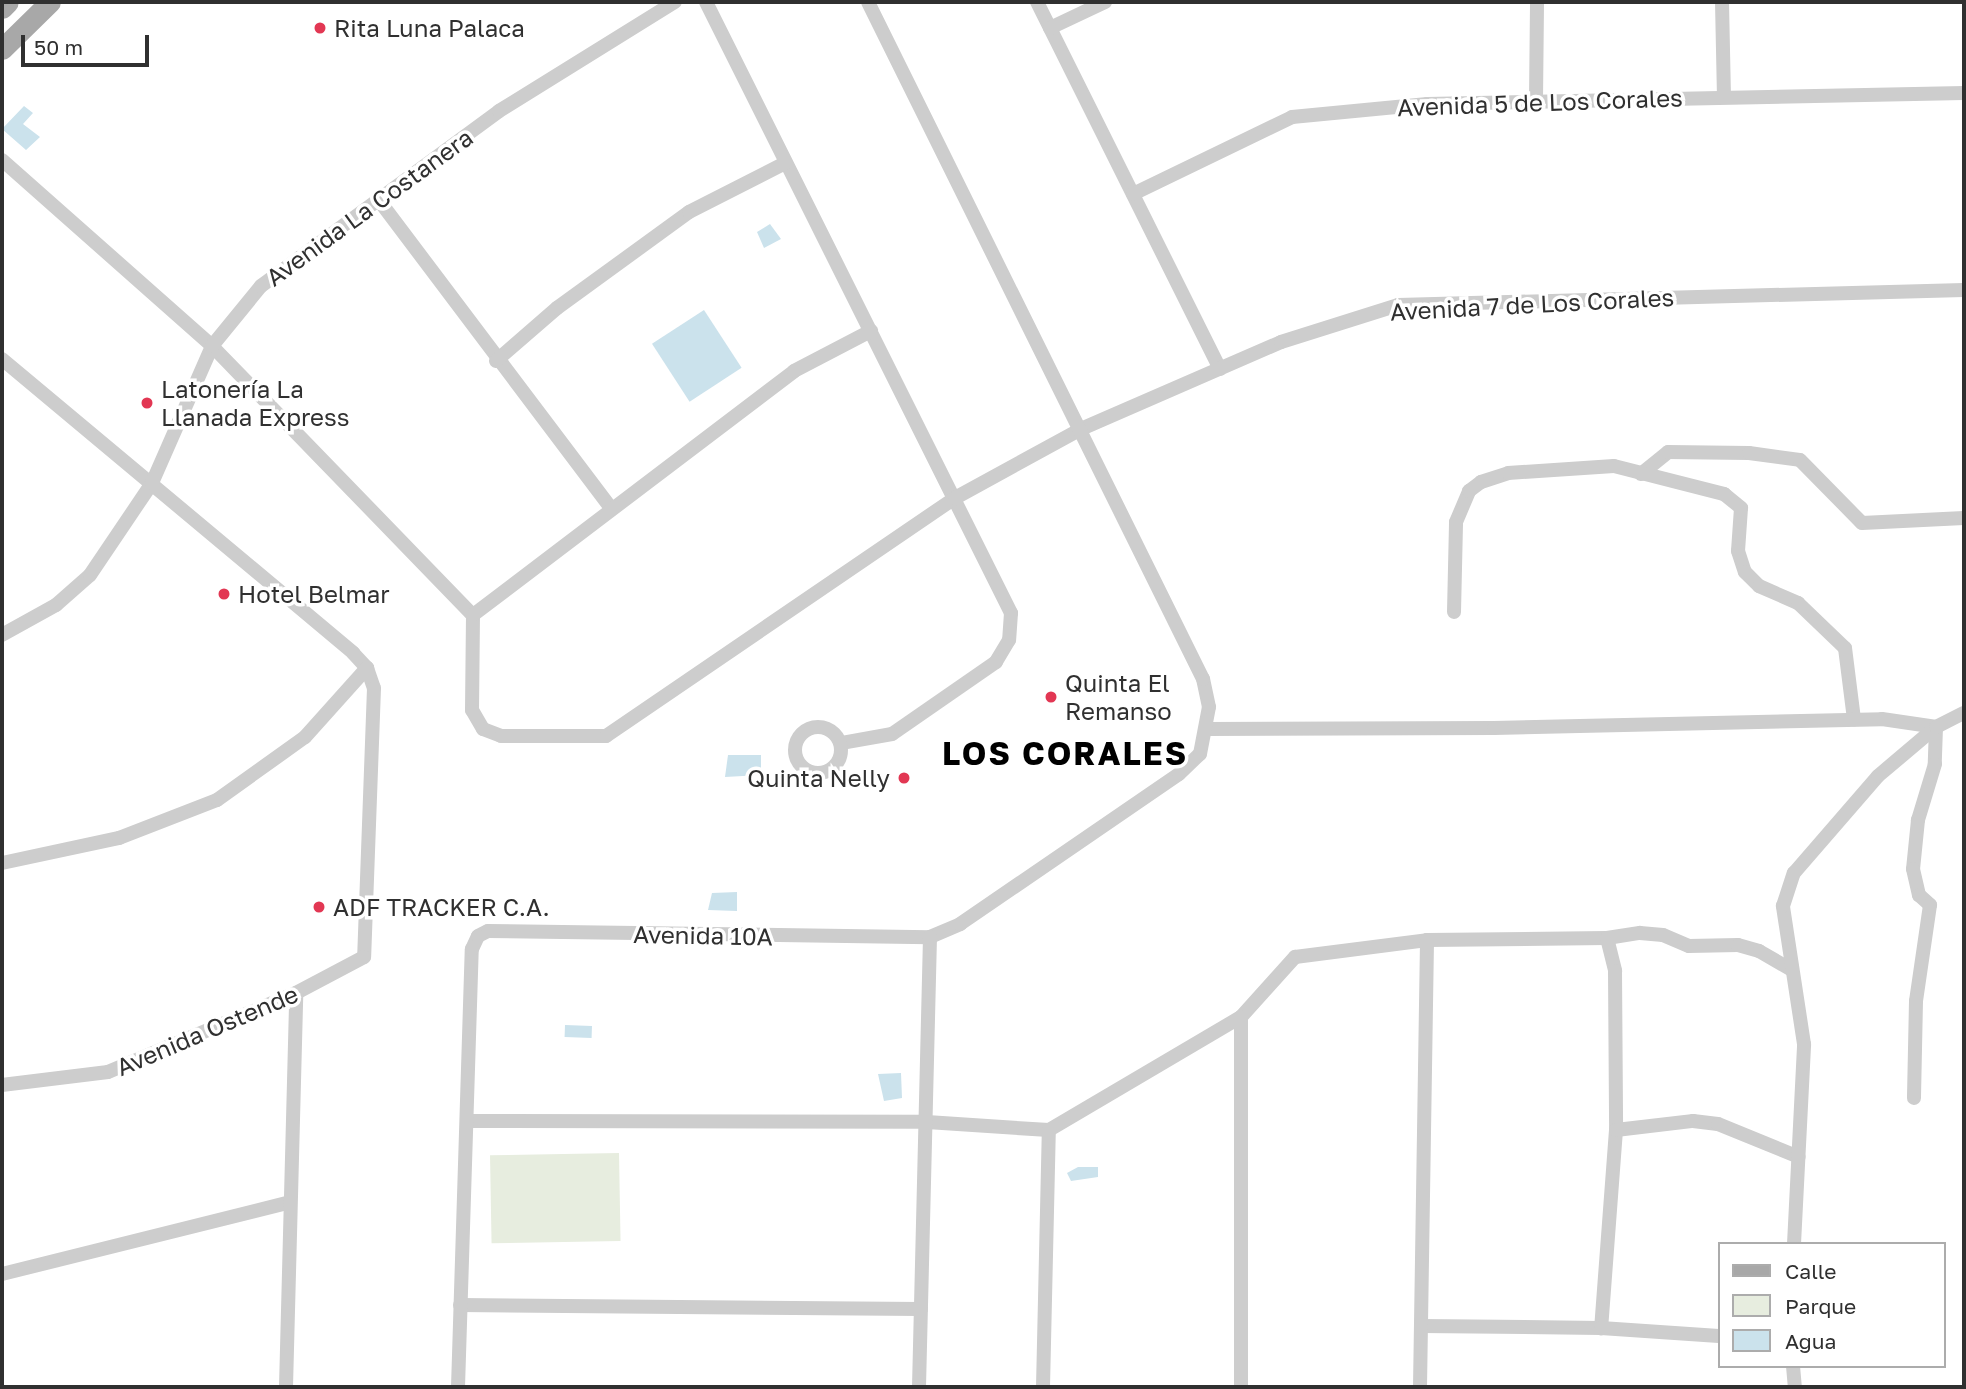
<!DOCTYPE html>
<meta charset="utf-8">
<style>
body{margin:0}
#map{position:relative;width:1966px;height:1389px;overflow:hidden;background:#fff;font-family:"Golos Text",sans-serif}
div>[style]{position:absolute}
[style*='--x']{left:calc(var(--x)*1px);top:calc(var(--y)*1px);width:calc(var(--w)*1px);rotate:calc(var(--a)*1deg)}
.green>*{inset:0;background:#e7eddf;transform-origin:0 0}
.water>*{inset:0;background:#cbe2ec;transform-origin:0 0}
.minor>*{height:14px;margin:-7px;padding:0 7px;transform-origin:7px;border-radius:7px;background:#cdcdcd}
.minor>.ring{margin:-7px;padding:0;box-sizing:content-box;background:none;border:14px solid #cdcdcd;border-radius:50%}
.primary>*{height:21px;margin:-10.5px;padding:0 10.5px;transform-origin:10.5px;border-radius:10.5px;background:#a8a8a8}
.dots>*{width:19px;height:19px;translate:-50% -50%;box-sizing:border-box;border:4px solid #fff;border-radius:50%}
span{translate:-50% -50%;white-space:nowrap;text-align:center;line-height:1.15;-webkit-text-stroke:7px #fff;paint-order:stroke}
.poi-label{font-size:24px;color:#303030}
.left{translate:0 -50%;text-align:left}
.right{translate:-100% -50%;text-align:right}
.street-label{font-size:24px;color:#303030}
.district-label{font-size:32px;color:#000;font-weight:700;letter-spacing:2px}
.frame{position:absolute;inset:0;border:4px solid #303030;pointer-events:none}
.legend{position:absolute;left:1718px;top:1242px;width:228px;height:126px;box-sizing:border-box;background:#fff;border:2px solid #acacac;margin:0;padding:9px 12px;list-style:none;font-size:21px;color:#303030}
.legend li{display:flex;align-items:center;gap:14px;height:35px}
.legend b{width:35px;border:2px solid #acacac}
.scale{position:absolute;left:21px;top:35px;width:128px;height:32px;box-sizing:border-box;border:4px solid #303030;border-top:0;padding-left:9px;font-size:21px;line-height:24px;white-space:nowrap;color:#303030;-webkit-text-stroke:5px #fff;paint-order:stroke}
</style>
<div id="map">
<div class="green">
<i style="left:619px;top:1153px;width:88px;height:129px;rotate:89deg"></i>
</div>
<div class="water">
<i style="clip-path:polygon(24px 106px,33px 113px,23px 124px,40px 137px,26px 150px,2px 129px)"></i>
<i style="clip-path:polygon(770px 224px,781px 239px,764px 248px,757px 232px)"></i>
<i style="left:704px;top:310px;width:69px;height:62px;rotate:57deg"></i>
<i style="clip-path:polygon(728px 755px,761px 755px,761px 775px,725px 777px)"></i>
<i style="clip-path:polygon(737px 892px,737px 911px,708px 910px,712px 893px)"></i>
<i style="left:565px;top:1025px;width:27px;height:12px;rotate:2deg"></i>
<i style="clip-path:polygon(901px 1073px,902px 1098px,884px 1101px,878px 1074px)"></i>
<i style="clip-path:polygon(1078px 1167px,1098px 1167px,1098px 1177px,1071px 1181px,1067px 1173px)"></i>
</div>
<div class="minor">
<i style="--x:706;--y:2;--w:683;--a:63.47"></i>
<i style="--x:1011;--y:613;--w:27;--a:94"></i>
<i style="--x:1009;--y:640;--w:26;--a:121"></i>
<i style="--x:996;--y:662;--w:126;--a:145.3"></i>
<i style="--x:892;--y:734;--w:52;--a:170"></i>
<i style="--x:1037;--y:2;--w:410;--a:63.5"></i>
<i style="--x:1722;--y:2;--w:93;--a:88.8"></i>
<i style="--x:1050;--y:28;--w:61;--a:-25.3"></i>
<i style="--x:1536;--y:100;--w:98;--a:-89.4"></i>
<i style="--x:2;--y:160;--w:281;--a:41.5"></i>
<i style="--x:212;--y:346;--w:375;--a:45.9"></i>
<i style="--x:473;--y:615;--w:95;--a:90.6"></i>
<i style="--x:472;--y:710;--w:22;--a:60"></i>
<i style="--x:483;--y:729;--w:19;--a:21"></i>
<i style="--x:501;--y:736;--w:105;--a:0"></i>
<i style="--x:606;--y:736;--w:422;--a:-34.3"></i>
<i style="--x:955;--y:498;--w:144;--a:-28.7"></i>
<i style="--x:1081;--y:429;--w:218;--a:-23.5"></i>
<i style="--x:1281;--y:342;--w:123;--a:-17.5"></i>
<i style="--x:1398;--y:305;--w:566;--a:-1.52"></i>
<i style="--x:1133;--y:194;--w:177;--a:-25.8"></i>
<i style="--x:1292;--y:117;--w:136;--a:-5.5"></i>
<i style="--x:1427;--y:104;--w:537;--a:-1.17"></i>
<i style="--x:378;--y:199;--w:387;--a:53"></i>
<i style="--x:2;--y:359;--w:458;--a:39.9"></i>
<i style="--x:353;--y:653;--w:21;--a:47"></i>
<i style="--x:367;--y:668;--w:21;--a:71"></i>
<i style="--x:374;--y:688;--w:269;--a:92.1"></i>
<i style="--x:364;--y:957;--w:77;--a:152.1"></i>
<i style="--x:296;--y:993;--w:204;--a:157.2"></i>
<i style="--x:108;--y:1072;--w:107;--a:173"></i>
<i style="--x:496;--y:361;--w:81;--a:-41"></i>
<i style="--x:557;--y:308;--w:163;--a:-36"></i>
<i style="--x:689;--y:212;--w:108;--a:-27"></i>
<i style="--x:1641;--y:474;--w:35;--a:-39"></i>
<i style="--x:1668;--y:452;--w:81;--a:0.7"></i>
<i style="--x:1749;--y:453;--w:51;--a:7.8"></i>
<i style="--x:1800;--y:460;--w:88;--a:45.5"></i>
<i style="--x:1862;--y:523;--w:102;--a:-2.8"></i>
<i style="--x:1454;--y:612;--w:90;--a:-88.7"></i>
<i style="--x:1456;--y:522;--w:34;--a:-67"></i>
<i style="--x:1469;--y:491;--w:15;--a:-37"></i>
<i style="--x:1481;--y:482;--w:28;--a:-18"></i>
<i style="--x:1508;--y:473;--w:106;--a:-3.8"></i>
<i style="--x:1614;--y:466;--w:114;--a:14.3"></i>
<i style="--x:1724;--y:494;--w:22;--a:39"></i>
<i style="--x:1741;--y:508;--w:43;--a:94"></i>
<i style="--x:1738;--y:551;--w:22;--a:72"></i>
<i style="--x:1745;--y:572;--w:20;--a:45"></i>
<i style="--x:1759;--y:586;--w:43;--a:23.6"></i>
<i style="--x:1798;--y:603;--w:65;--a:43.8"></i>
<i style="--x:1845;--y:648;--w:72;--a:82.8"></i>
<i style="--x:473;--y:615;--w:403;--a:-37.2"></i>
<i style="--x:794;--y:371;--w:87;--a:-27.5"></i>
<i style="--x:2;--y:635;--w:62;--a:-29.1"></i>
<i style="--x:56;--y:605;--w:45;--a:-41.4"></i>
<i style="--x:90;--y:575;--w:111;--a:-56"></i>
<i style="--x:152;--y:483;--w:150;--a:-66.3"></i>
<i style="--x:212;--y:346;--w:77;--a:-50.8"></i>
<i style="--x:261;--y:286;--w:295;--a:-36.3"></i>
<i style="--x:499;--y:111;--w:207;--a:-31.8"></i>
<i class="ring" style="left:795px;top:727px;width:32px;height:32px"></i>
<i style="--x:1207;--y:729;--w:287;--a:-0.2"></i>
<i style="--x:1494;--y:728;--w:388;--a:-1.3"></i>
<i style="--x:1882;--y:719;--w:55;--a:8.4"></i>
<i style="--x:1936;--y:727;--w:37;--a:92"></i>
<i style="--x:1935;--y:764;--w:59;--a:106.9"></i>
<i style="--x:1918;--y:820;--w:49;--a:95.8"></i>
<i style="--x:1913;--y:869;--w:27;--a:77"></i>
<i style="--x:1919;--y:895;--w:15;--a:42"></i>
<i style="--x:1930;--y:905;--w:97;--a:98.3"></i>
<i style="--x:1916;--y:1001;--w:97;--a:91.2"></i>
<i style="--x:2;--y:863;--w:120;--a:-12.1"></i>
<i style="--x:119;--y:838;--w:105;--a:-21.2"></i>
<i style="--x:217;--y:800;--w:108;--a:-35.6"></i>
<i style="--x:305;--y:737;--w:93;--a:-48.1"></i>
<i style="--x:1607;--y:938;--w:33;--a:-9"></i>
<i style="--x:1640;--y:933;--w:23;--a:5"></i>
<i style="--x:1663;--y:935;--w:28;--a:23"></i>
<i style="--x:1689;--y:946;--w:49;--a:-1.2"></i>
<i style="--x:1738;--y:945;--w:22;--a:16"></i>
<i style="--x:1759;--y:951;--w:38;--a:30"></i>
<i style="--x:469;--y:1121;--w:458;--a:0.1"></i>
<i style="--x:927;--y:1122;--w:122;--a:3.8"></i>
<i style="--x:1049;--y:1130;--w:223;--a:-30.5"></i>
<i style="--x:1241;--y:1017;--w:81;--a:-48"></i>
<i style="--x:1295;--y:957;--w:133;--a:-7.3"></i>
<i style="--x:1427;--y:940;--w:180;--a:-0.6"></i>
<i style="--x:1607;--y:938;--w:34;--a:76"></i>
<i style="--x:1615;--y:971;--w:159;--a:89.6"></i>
<i style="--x:1616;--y:1130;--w:199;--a:94.3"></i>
<i style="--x:1616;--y:1130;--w:78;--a:-6.7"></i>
<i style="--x:1693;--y:1121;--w:25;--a:7"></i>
<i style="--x:1718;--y:1124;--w:87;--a:22.2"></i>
<i style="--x:1794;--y:1244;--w:200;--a:-87.1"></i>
<i style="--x:1804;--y:1044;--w:140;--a:-98.7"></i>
<i style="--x:1783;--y:906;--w:35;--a:-72"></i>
<i style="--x:1794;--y:873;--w:128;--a:-49.1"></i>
<i style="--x:1878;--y:776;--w:76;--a:-40.2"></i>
<i style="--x:1936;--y:727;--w:31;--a:-27"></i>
<i style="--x:2;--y:1274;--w:294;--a:-14"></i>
<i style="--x:460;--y:1305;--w:461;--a:0.5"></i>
<i style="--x:1421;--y:1326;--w:180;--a:0.6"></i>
<i style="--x:1601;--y:1328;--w:118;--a:3.9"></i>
<i style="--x:1793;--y:1366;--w:21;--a:85"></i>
<i style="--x:286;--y:1387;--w:394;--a:-88.5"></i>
<i style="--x:458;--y:1387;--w:438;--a:-88.2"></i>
<i style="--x:472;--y:949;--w:14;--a:-65"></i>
<i style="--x:478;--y:936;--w:11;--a:-27"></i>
<i style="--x:488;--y:931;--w:442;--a:0.8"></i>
<i style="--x:930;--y:937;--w:33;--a:-23"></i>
<i style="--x:960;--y:924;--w:265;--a:-34.4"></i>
<i style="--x:1179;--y:774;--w:29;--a:-44"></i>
<i style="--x:1200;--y:754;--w:48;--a:-79.2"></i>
<i style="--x:1209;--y:707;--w:29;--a:-102"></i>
<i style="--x:1203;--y:679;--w:755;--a:-116.33"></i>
<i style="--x:919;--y:1387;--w:450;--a:-88.6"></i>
<i style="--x:1043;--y:1387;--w:257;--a:-88.7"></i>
<i style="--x:1241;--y:1387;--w:370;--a:-90"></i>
<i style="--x:1420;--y:1387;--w:447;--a:-89.1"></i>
</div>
<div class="primary">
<i style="--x:2;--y:8;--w:8;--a:-45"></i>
<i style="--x:2;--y:49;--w:67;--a:-44.4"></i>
</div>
<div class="dots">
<i style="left:320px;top:28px;background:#e23753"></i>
<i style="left:147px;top:403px;background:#e23753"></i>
<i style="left:224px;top:594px;background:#e23753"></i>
<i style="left:1051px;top:697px;background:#e23753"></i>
<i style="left:904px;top:778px;background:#e23753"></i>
<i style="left:319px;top:907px;background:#e23753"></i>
</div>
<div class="poi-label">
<span class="left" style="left:334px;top:28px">Rita Luna Palaca</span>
<span class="left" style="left:161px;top:403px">Latonería La<br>Llanada Express</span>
<span class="left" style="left:238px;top:594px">Hotel Belmar</span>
<span class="left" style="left:1065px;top:697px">Quinta El<br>Remanso</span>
<span class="right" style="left:890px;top:778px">Quinta Nelly</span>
<span class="left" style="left:333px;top:907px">ADF TRACKER C.A.</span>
</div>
<div class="street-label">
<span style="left:1540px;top:102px;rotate:-2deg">Avenida 5 de Los Corales</span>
<span style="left:369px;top:207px;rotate:-36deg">Avenida La Costanera</span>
<span style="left:1532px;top:304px;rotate:-3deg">Avenida 7 de Los Corales</span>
<span style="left:703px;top:935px;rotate:1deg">Avenida 10A</span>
<span style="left:207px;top:1030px;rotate:-23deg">Avenida Ostende</span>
</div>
<div class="district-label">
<span style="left:1065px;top:753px">LOS CORALES</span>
</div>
<div class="frame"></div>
<ul class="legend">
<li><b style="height:9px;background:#a8a8a8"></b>Calle</li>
<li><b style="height:19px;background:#e7eddf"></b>Parque</li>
<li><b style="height:19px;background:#cbe2ec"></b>Agua</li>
</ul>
<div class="scale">50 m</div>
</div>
